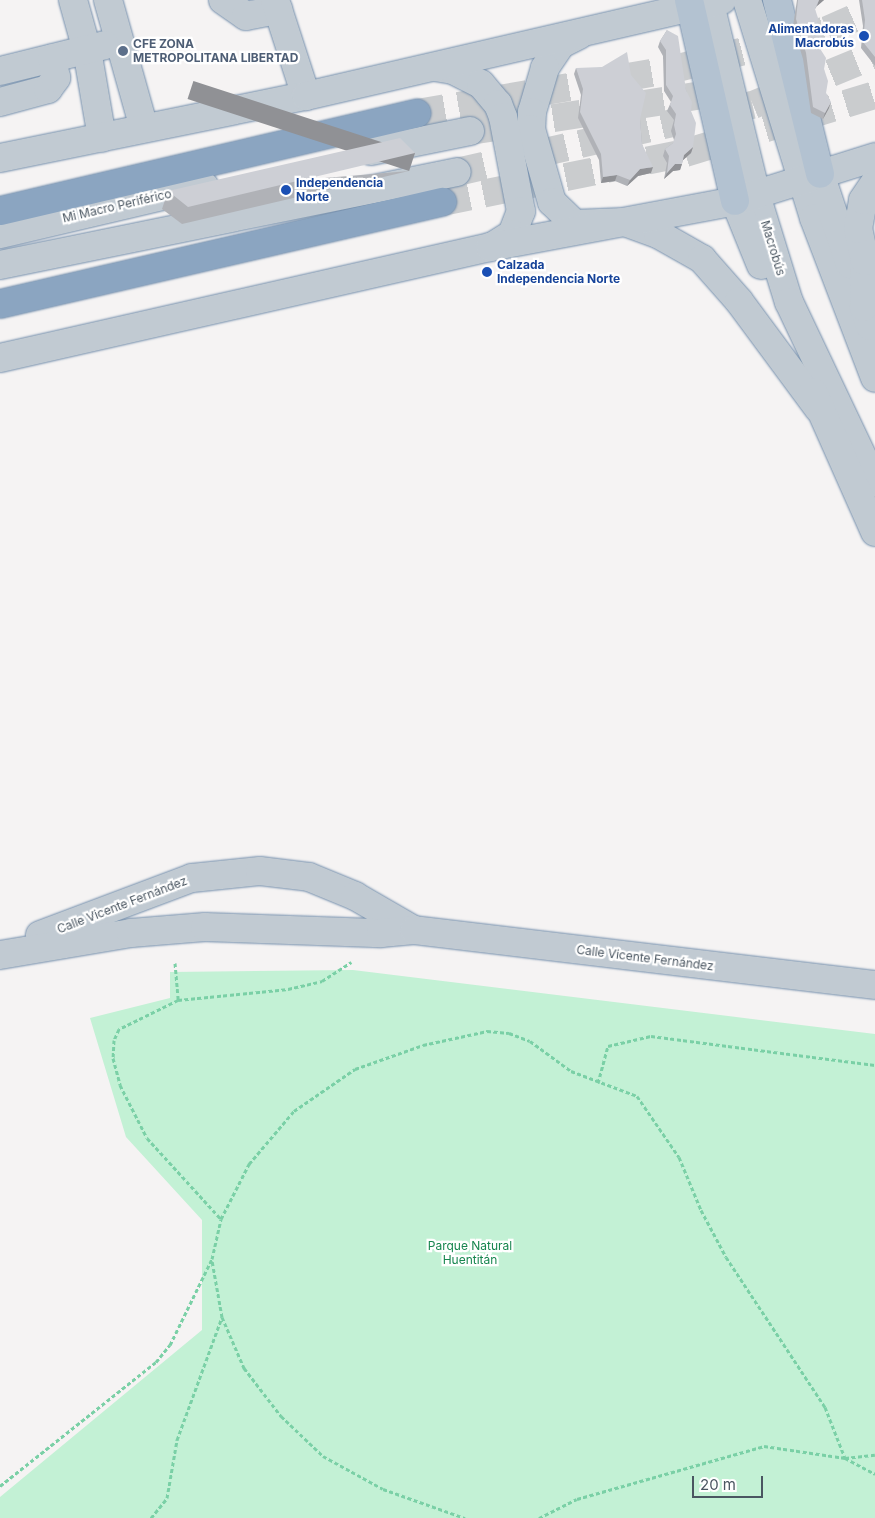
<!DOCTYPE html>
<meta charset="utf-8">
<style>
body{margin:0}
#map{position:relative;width:875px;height:1518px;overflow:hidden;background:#f5f3f3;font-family:Inter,sans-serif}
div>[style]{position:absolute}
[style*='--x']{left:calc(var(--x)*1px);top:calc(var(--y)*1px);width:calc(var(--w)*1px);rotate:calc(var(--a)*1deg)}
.green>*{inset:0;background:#c3f1d5}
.minor-tunnel>*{height:28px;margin-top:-14px;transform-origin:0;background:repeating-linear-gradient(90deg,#caccce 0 28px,transparent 0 42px)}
.highway-tunnel>*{height:28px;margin-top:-14px;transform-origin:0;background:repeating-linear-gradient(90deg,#caccce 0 28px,transparent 0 42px)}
.path>*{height:3px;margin-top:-1.5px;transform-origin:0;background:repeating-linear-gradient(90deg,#7ad0a6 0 4px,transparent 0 6.5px)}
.roads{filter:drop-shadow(0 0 1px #7690ad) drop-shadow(0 0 1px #7690ad)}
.minor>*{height:28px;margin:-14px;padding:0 14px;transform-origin:14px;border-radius:14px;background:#c1cad2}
.major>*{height:28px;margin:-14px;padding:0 14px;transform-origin:14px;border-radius:14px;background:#b3c2d1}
.highway>*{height:28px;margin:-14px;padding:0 14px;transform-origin:14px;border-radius:14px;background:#8ba5c1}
.wall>*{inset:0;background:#b0b2b7}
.shaded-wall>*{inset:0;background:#909195;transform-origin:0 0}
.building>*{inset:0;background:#cdcfd5}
.dots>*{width:14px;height:14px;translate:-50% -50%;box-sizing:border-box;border:2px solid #fff;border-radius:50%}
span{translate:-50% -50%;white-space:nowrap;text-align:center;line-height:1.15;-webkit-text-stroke:4.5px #fff;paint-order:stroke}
.transit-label{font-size:12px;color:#164399;font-weight:700}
.right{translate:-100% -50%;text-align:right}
.left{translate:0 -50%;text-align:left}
.service-label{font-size:12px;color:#4e5e75;font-weight:700}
.street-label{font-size:12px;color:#4a5661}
.park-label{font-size:12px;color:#17864f}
.scale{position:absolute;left:692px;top:1476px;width:71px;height:22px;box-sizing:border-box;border:2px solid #4a5661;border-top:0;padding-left:6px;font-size:15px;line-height:18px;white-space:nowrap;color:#4a5661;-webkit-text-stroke:4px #fff;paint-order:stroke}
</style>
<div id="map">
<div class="green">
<i style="clip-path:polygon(353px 970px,875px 1034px,875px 1518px,0 1518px,0 1497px,202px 1330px,202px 1220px,126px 1137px,90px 1018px,170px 998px,170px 972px)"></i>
</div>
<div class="minor-tunnel">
<i style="--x:470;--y:131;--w:267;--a:-8.8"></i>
<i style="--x:457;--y:172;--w:303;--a:-12.8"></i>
<i style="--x:753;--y:105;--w:132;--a:-22.3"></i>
</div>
<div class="highway-tunnel">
<i style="--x:417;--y:113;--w:261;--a:-9.7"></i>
<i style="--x:674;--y:69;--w:158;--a:-14.3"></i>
<i style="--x:827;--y:30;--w:52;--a:-23.6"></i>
<i style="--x:442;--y:202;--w:248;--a:-11.4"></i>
<i style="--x:685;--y:153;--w:199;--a:-17"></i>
</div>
<div class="path">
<i style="--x:175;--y:963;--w:37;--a:85"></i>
<i style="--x:178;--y:1000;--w:66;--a:153.8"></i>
<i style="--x:119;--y:1029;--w:12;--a:114"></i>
<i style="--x:114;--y:1040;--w:18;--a:93"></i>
<i style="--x:113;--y:1058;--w:28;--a:75"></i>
<i style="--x:120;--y:1085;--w:59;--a:63"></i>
<i style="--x:147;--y:1138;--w:110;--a:47.6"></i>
<i style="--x:178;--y:1000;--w:111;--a:-5.7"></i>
<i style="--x:288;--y:989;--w:35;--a:-13"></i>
<i style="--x:322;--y:981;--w:35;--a:-33"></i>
<i style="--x:598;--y:1083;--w:38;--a:-75"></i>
<i style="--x:608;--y:1046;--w:44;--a:-13.1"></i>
<i style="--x:651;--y:1036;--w:226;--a:7.4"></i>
<i style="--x:222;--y:1317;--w:56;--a:66.7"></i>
<i style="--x:244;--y:1368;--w:61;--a:52.4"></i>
<i style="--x:281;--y:1416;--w:58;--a:43.6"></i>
<i style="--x:323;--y:1456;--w:68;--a:28.8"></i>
<i style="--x:383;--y:1489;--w:87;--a:19.5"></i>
<i style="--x:0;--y:1486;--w:199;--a:-38.5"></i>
<i style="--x:156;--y:1362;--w:22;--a:-51"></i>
<i style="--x:170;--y:1345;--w:96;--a:-64"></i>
<i style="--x:212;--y:1259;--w:41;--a:-77.3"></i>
<i style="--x:221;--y:1219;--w:62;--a:-63"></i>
<i style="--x:249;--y:1164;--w:70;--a:-49.7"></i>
<i style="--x:294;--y:1111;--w:74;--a:-34.5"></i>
<i style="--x:355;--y:1069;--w:72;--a:-19.4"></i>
<i style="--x:423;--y:1045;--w:66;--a:-12.3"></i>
<i style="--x:487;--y:1031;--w:22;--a:5"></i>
<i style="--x:509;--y:1033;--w:22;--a:21"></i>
<i style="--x:530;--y:1041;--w:51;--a:36.2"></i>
<i style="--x:571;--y:1071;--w:71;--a:20.7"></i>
<i style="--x:637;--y:1096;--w:74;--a:55.5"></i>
<i style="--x:679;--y:1157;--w:57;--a:67.5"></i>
<i style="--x:701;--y:1210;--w:53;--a:62"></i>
<i style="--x:726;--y:1257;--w:180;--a:56.6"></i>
<i style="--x:825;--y:1407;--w:55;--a:68.6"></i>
<i style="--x:845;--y:1458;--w:34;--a:28"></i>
<i style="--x:151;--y:1518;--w:26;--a:-51"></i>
<i style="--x:167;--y:1498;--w:59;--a:-80.2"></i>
<i style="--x:177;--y:1440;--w:131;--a:-69.9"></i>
<i style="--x:222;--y:1317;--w:58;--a:-100"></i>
<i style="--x:539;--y:1518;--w:42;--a:-26.6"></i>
<i style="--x:577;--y:1499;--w:194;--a:-15.8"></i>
<i style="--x:764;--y:1446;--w:82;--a:8.4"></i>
<i style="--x:845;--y:1458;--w:30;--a:-6"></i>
</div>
<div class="roads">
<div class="minor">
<i style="--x:73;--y:0;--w:52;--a:74.4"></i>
<i style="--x:87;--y:50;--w:89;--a:80.3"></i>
<i style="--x:108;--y:0;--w:133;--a:74.3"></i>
<i style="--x:223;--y:0;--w:28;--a:35"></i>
<i style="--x:246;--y:16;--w:33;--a:-11"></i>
<i style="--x:275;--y:0;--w:101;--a:72.1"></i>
<i style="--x:709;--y:0;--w:201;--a:76.4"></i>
<i style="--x:756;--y:195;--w:112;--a:72.9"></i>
<i style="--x:789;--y:302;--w:200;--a:64.6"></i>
<i style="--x:747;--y:0;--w:228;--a:72.9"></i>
<i style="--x:814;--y:218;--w:171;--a:69.1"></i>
<i style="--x:579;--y:35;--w:20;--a:153"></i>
<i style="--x:561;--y:44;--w:29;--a:124"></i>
<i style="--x:545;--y:68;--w:46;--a:106.5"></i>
<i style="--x:532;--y:112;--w:17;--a:93"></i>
<i style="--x:531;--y:129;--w:76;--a:74"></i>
<i style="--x:552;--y:202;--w:32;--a:44"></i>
<i style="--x:575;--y:224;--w:50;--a:-2.3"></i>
<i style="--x:625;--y:222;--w:35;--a:20"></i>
<i style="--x:658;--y:234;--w:51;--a:29.6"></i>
<i style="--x:702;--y:259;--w:56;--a:48.6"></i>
<i style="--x:739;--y:301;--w:134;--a:53.5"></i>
<i style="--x:435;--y:67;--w:18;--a:9"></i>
<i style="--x:453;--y:70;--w:31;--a:27"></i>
<i style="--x:481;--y:84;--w:26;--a:50"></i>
<i style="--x:498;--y:104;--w:14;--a:69"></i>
<i style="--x:503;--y:117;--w:96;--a:79.2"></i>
<i style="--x:521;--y:211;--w:25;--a:111"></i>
<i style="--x:512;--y:234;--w:25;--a:148"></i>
<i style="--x:0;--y:71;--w:108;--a:-13.9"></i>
<i style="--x:0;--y:102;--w:50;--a:-15.2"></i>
<i style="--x:48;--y:89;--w:14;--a:-54"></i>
<i style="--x:56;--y:78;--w:20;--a:-101"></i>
<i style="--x:371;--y:151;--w:101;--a:-11.4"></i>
<i style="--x:0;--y:158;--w:312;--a:-11.5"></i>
<i style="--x:306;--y:96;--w:427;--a:-13"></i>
<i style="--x:820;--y:174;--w:95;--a:71.6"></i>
<i style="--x:735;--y:201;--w:69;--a:67.9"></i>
<i style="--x:0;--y:234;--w:210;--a:-13.2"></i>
<i style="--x:0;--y:265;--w:466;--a:-11.5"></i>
<i style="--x:870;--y:326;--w:20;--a:-108"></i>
<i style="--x:864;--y:307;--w:46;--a:-88.8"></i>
<i style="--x:865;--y:261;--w:33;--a:-102"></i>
<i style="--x:858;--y:229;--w:29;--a:-80"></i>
<i style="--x:863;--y:200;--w:22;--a:-56"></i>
<i style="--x:0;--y:358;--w:502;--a:-12.76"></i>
<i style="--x:490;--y:247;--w:249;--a:-10.6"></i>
<i style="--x:735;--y:201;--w:147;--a:-17.4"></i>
<i style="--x:813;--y:392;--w:153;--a:66.1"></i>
<i style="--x:40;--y:935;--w:162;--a:-20.6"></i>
<i style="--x:192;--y:878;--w:68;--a:-5.9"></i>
<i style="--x:260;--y:871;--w:49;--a:7"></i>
<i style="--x:309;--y:877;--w:50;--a:22.4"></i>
<i style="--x:355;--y:896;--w:68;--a:30"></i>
<i style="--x:0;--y:955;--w:133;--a:-9.5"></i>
<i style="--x:131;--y:933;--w:74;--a:-4.6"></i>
<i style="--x:205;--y:927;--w:176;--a:2"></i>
<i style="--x:381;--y:933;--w:33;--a:-5"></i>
<i style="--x:414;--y:930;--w:464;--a:6.8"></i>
</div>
<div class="major">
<i style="--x:689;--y:0;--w:206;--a:77.1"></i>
<i style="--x:777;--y:0;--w:179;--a:76.1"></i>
</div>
<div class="highway">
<i style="--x:0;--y:211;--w:428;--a:-13.2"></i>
<i style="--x:0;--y:304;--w:454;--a:-13"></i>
</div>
</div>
<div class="wall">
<i style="clip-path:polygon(797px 0,824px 0,817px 6px,815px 9px,816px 29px,824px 69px,826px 93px,829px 108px,823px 119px,811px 113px,803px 59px,793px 26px)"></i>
<i style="clip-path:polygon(859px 0,875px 0,875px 68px,875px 66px,861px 48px,863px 26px)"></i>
<i style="clip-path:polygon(667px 30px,686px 90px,691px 111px,693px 147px,691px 153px,683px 160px,680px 170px,673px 171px,664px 179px,667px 163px,663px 156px,665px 149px,673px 143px,674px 140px,671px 131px,674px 120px,667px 111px,671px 102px,664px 91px,663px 56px,658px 47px,660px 41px)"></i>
<i style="clip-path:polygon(576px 68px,640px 119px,642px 144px,651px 173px,638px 176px,627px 186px,615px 181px,601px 183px,599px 160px,578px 118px,581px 95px,574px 74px)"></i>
<i style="clip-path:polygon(409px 171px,182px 224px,162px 209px,168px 191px)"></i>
</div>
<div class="shaded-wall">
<i style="clip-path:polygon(819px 0,824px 0,817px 6px)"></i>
<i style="clip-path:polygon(831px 102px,829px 108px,823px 119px,825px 113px)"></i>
<i style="clip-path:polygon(693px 147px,691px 153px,682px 161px,684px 155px)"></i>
<i style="left:415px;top:153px;width:19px;height:233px;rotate:108deg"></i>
<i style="clip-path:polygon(675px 164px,682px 164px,680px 170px,673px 171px,664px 179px,667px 173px)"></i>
<i style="clip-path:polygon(653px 167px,651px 173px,638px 176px,627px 186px,630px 180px,640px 169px)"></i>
<i style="clip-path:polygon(617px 175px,615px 181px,601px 183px,603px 177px)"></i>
</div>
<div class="building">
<i style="clip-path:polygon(798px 0,819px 0,815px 9px,818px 18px,816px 29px,822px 38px,819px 47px,826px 58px,824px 69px,828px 81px,826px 93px,831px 102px,825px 113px,813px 107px,806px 53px,796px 19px)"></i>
<i style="clip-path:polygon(862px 0,875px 0,875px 57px,863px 42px,865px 20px)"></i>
<i style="clip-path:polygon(667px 30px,678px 36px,686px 90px,692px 102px,691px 111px,696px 123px,693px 147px,684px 155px,682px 164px,675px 164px,667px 173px,669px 156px,665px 149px,673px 143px,676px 134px,674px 125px,676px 114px,670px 105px,673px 96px,666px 85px,666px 50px,660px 41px)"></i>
<i style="clip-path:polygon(627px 52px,631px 75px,646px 93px,640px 119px,642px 144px,653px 167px,640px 169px,630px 180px,617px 175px,603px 177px,601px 154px,580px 112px,583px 89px,576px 68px,602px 67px)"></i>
<i style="clip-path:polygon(400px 138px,415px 153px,188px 207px,168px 191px)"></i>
</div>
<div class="dots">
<i style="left:864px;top:36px;background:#1a4fb4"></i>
<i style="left:123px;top:51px;background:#5c6f8a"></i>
<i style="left:286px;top:190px;background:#1a4fb4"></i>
<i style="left:487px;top:272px;background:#1a4fb4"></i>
</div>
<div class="transit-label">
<span class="right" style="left:854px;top:36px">Alimentadoras<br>Macrobús</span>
<span class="left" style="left:296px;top:190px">Independencia<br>Norte</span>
<span class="left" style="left:497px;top:272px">Calzada<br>Independencia Norte</span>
</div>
<div class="service-label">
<span class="left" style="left:133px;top:51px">CFE ZONA<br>METROPOLITANA LIBERTAD</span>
</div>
<div class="street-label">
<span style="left:117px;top:206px;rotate:-13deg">Mi Macro Periférico</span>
<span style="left:773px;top:248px;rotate:73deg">Macrobús</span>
<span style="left:122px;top:905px;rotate:-21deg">Calle Vicente Fernández</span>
<span style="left:645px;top:958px;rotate:7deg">Calle Vicente Fernández</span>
</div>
<div class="park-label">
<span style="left:470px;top:1253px">Parque Natural<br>Huentitán</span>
</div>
<div class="scale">20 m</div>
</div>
